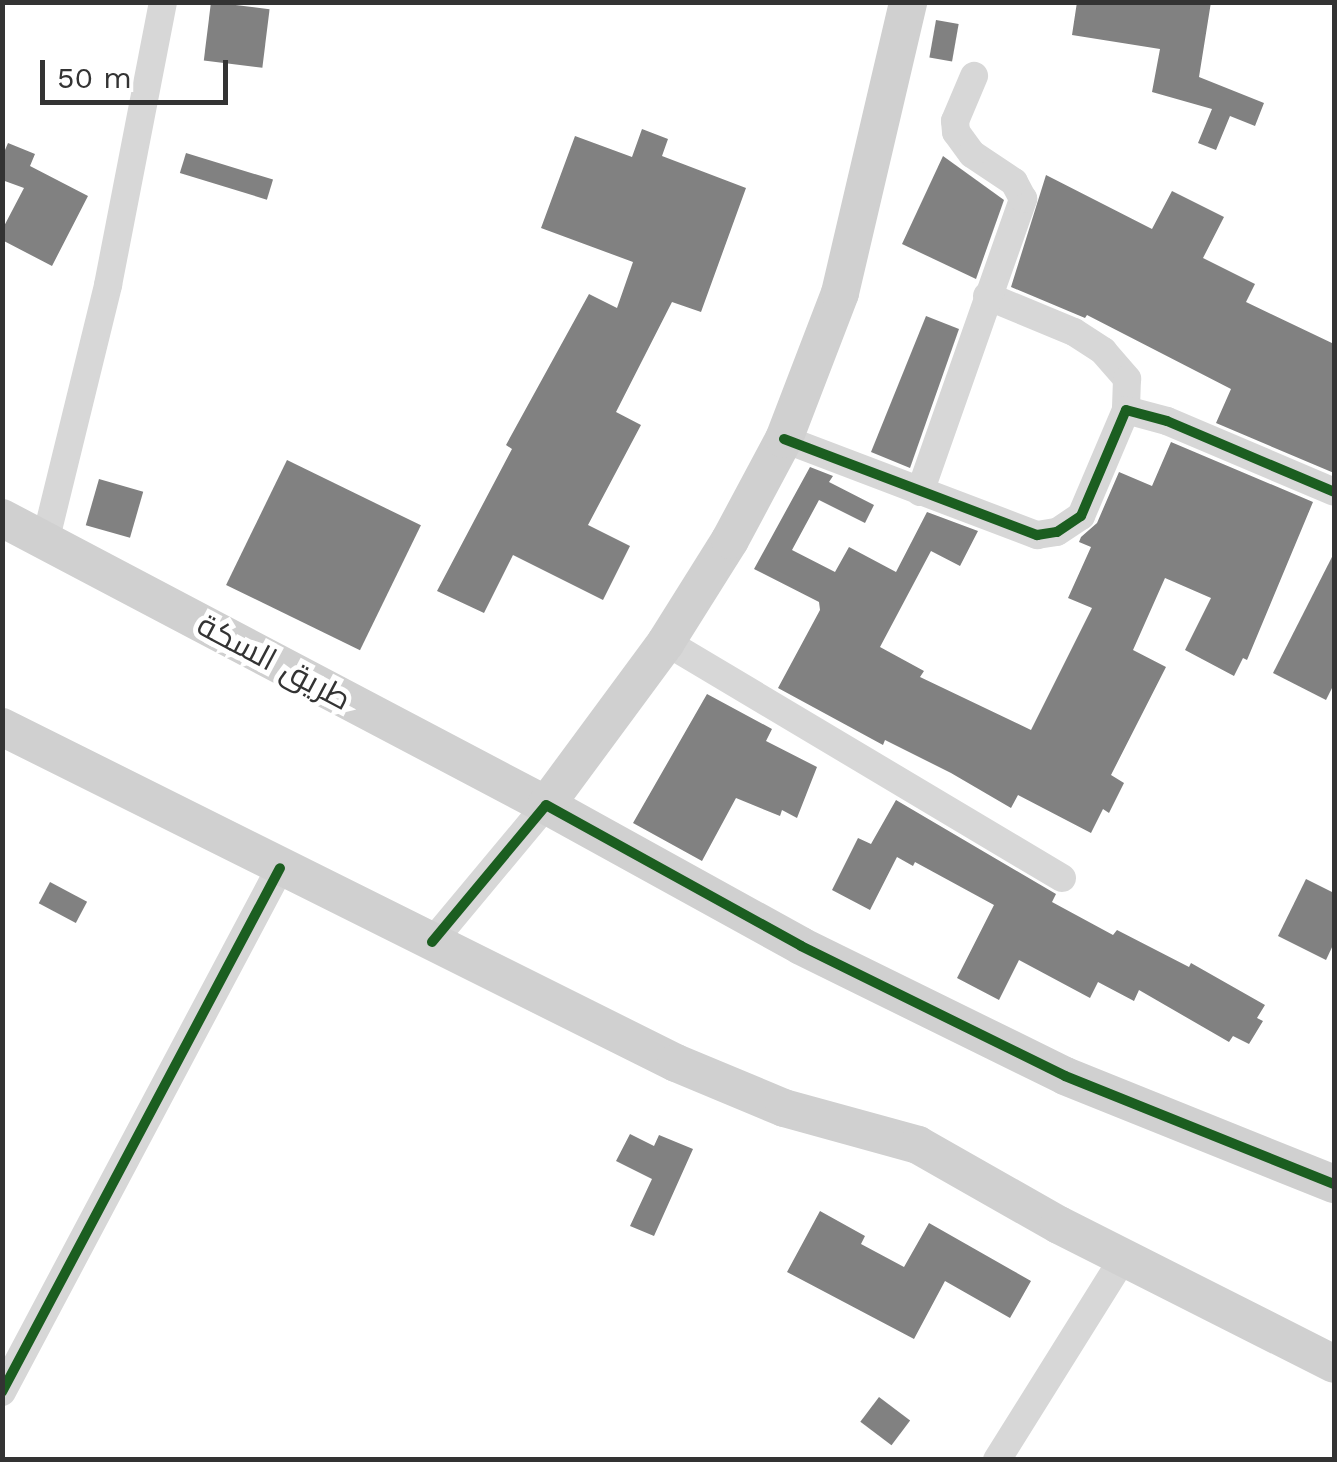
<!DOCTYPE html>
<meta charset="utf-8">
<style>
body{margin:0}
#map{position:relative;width:1337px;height:1462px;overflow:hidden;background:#fff;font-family:"Work Sans",Cairo,sans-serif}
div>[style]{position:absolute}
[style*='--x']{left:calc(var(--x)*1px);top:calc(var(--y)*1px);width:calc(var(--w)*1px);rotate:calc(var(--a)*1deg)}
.building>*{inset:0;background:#818181;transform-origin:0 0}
.street>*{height:28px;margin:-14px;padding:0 14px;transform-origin:14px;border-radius:14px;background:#d7d7d7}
.secondary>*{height:38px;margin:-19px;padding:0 19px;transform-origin:19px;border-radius:19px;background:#d0d0d0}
.cycleway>*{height:10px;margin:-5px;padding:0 5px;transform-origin:5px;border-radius:5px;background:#1b5e20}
span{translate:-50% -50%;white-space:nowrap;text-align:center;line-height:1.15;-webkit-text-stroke:10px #fff;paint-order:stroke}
.street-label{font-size:32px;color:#333}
.frame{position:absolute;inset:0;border:5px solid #333;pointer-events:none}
.scale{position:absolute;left:40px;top:60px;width:188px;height:45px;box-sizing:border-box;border:5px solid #333;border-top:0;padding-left:12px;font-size:30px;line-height:35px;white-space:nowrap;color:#333;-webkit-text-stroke:8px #fff;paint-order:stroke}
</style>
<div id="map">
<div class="building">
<i style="left:211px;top:2px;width:59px;height:59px;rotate:7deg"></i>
<i style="clip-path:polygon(1077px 2px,1211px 2px,1199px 77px,1264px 103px,1255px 126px,1230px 116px,1216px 150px,1198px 143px,1212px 109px,1152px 92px,1160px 49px,1072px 35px)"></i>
<i style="left:936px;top:20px;width:23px;height:38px;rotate:10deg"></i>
<i style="clip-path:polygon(642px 129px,668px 139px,662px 156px,746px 188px,701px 312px,672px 302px,616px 412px,641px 425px,588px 525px,630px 546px,603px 600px,513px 555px,484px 613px,437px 591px,512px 449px,506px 445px,589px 294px,617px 308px,633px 262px,541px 228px,575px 136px,632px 157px)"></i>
<i style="clip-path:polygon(8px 143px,35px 154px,30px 166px,88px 196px,52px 266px,2px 240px,2px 230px,24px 188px,2px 180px,2px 157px)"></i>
<i style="left:186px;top:153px;width:91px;height:21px;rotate:17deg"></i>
<i style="clip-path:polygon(943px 156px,1004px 200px,976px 279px,902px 244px)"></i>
<i style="clip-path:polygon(1046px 175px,1152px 229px,1172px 191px,1224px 217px,1203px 258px,1255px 284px,1246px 302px,1334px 344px,1334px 473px,1216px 423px,1231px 389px,1087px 315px,1085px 318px,1011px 287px)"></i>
<i style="clip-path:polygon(926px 316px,959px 329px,910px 468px,871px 452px)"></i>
<i style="clip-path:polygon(1171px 442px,1313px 502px,1247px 660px,1243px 658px,1234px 676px,1185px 650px,1211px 598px,1165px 578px,1133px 650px,1166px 667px,1111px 775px,1124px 783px,1109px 813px,1103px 809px,1091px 833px,1018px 795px,1011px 808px,951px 773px,885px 740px,883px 745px,778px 688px,820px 610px,819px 602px,754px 569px,810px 467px,833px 476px,829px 482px,874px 505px,865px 523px,819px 500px,792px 550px,835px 572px,849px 547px,896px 572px,927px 512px,978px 531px,960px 566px,931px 551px,880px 647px,924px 671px,920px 677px,1031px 730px,1092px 608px,1068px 598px,1091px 547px,1079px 542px,1081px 537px,1097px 523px,1119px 472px,1152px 486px)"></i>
<i style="left:287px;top:460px;width:149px;height:139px;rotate:26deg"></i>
<i style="left:99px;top:479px;width:46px;height:48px;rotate:16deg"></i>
<i style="clip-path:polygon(1334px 553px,1334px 684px,1326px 700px,1273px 673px)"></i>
<i style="clip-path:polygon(707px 694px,772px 729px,766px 741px,817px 767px,797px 818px,782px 810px,780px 816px,736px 798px,702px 861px,633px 823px)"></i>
<i style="clip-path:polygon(896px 800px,1056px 894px,1052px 902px,1113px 935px,1117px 930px,1189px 967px,1191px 963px,1265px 1005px,1257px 1018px,1263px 1021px,1249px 1044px,1233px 1036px,1229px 1042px,1139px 990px,1134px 1001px,1098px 982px,1090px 998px,1019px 960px,999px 1000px,957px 978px,994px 905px,915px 862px,913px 866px,897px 857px,870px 910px,832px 890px,858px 838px,871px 844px)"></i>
<i style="clip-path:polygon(1306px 879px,1334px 893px,1334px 943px,1326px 960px,1278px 936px)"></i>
<i style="left:50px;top:882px;width:42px;height:24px;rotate:28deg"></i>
<i style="clip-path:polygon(630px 1134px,654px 1146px,659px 1135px,693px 1149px,654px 1236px,630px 1226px,652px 1179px,616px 1161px)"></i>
<i style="clip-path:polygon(820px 1211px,865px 1236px,861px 1244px,904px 1267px,929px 1223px,1031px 1281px,1010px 1318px,945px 1281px,914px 1339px,787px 1272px)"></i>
<i style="left:879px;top:1397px;width:39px;height:31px;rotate:37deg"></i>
</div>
<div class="street">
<i style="--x:987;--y:296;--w:94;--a:22.5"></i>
<i style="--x:1074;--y:332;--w:35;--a:33"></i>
<i style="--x:1103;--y:351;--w:37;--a:49"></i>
<i style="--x:1127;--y:379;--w:31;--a:92"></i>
<i style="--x:784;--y:439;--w:271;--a:20.8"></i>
<i style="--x:1037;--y:535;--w:20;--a:-9"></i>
<i style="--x:1057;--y:532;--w:29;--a:-34"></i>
<i style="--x:1081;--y:516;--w:115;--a:-67"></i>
<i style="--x:1126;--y:410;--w:42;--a:15"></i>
<i style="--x:1167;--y:421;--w:181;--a:23"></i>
<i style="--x:920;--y:492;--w:311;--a:-70.6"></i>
<i style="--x:1023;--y:199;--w:19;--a:-118"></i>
<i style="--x:1014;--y:182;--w:50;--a:-146.3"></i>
<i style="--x:972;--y:154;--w:27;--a:-126"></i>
<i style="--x:956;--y:132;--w:11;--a:-95"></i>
<i style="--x:955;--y:121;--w:49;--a:-67.1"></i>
<i style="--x:45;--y:542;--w:265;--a:-76.2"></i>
<i style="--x:108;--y:285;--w:288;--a:-79"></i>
<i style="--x:666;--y:642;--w:461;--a:30.8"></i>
<i style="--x:432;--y:942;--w:178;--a:-50.2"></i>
<i style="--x:2;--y:1392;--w:593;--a:-62.05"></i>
<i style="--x:997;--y:1460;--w:239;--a:-58"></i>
</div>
<div class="secondary">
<i style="--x:2;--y:518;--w:615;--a:27.81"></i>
<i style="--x:546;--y:805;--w:291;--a:28.9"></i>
<i style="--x:801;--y:946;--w:294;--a:26.2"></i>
<i style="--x:1065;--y:1076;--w:290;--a:21.9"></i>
<i style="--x:2;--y:727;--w:753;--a:26.5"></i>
<i style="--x:676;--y:1063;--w:117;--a:22.6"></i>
<i style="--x:784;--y:1108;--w:139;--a:15.4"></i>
<i style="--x:918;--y:1145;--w:162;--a:29.6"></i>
<i style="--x:1059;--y:1225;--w:308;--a:26.8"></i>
<i style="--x:546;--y:805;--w:202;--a:-53.6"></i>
<i style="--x:666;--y:642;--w:120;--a:-57.9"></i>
<i style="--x:730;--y:540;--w:115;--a:-61.9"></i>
<i style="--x:784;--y:439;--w:156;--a:-69"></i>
<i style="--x:840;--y:293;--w:299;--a:-76.8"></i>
</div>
<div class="cycleway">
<i style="--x:784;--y:439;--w:271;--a:20.8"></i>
<i style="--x:1037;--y:535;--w:20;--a:-9"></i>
<i style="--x:1057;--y:532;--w:29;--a:-34"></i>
<i style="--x:1081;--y:516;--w:115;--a:-67"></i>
<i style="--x:1126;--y:410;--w:42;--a:15"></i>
<i style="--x:1167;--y:421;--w:181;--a:23"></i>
<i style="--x:432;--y:942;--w:178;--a:-50.2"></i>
<i style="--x:546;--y:805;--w:291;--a:28.9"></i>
<i style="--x:801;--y:946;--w:294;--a:26.2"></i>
<i style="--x:1065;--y:1076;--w:290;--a:21.9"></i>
<i style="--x:2;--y:1392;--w:593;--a:-62.05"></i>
</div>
<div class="street-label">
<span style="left:274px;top:662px;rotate:28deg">طريق السكة</span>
</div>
<div class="frame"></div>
<div class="scale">50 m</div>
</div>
